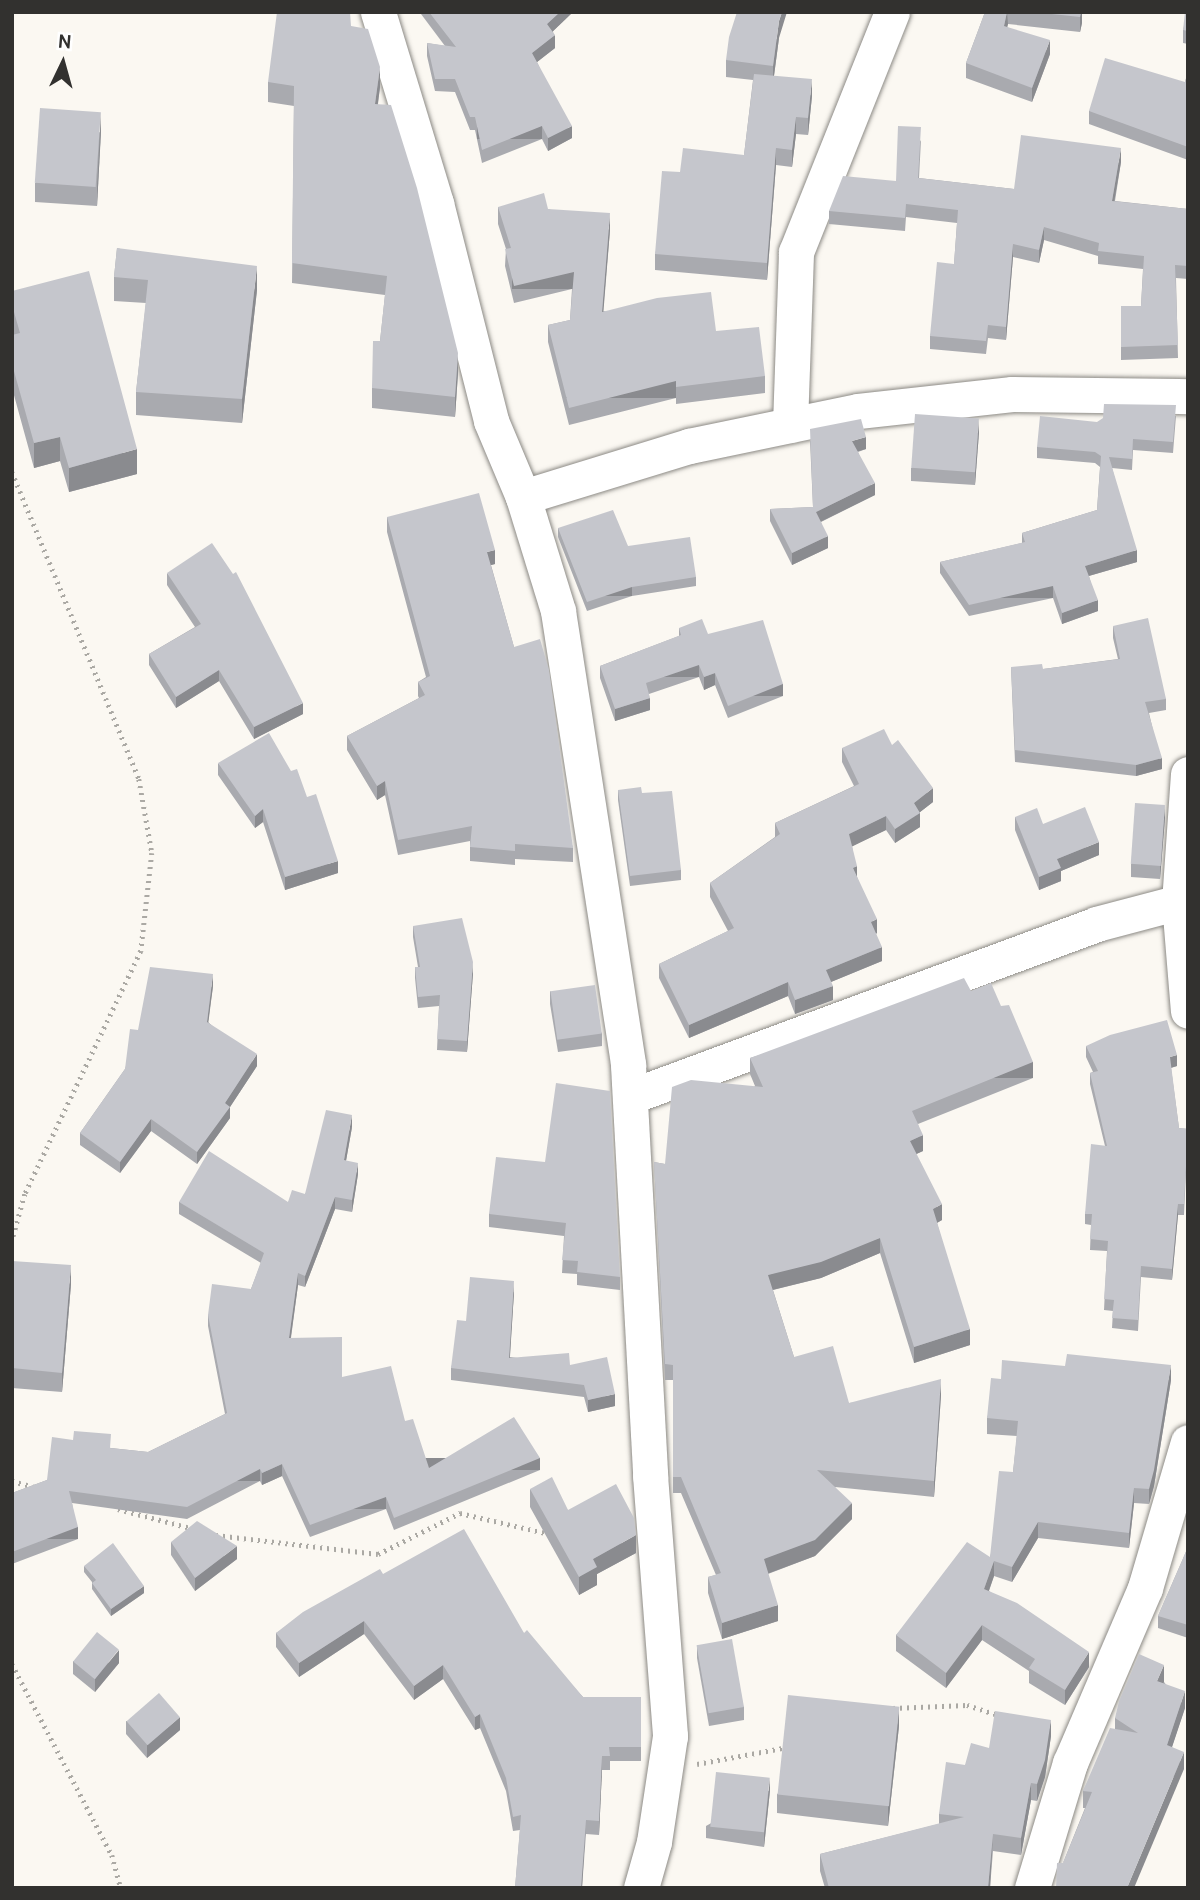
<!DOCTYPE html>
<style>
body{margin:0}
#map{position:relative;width:1200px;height:1900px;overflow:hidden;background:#fbf8f2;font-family:Cabin,sans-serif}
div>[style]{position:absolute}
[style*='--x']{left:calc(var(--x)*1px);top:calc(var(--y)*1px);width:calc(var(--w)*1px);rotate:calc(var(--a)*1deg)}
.path>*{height:4.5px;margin-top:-2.25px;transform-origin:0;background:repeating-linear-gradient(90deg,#aba9a4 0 2px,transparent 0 7px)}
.roads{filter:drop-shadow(0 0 2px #8c8a85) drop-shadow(0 0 2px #8c8a85)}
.minor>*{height:35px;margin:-17.5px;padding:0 17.5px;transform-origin:17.5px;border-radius:17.5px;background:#fff}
.wall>*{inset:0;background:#a9aaaf}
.shaded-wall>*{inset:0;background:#8a8b8f;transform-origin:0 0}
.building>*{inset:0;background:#c5c6cc;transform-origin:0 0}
span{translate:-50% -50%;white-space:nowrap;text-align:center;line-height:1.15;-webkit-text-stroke:6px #fff;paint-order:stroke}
.frame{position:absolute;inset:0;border:14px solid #32312f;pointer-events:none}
.north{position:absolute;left:28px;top:28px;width:70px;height:70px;-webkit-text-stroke:5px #fff;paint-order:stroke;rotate:5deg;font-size:19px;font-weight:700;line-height:28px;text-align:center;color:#32312f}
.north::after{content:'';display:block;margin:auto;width:24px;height:32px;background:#32312f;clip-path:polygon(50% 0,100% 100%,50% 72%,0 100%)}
</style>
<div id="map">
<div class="path">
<i style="--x:12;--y:472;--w:332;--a:67.5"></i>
<i style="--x:139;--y:779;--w:75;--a:80"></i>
<i style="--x:152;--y:853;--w:99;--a:96.4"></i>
<i style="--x:141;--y:951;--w:269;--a:115.5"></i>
<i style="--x:25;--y:1194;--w:49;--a:105.5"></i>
<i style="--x:12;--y:1481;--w:24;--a:15"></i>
<i style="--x:118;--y:1509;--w:79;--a:14.7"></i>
<i style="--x:216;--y:1535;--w:163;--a:6.7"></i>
<i style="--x:378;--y:1554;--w:92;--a:-26.6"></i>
<i style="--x:460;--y:1513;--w:87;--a:13.2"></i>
<i style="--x:545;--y:1533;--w:5;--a:-22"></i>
<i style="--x:12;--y:1664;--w:216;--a:62.4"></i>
<i style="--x:112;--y:1855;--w:34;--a:75"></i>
<i style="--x:893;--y:1708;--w:74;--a:-2.3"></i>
<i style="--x:967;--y:1705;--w:33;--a:18"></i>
<i style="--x:697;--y:1764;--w:93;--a:-10.6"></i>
</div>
<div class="roads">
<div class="minor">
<i style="--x:378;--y:12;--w:200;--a:73.1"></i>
<i style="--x:436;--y:203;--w:225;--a:75.8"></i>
<i style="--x:491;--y:421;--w:82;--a:67.2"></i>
<i style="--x:523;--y:497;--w:119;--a:72.9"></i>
<i style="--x:558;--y:611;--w:459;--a:81.2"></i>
<i style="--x:628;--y:1065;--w:411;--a:86.9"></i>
<i style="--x:650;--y:1475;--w:262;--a:85.6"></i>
<i style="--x:670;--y:1736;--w:107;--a:98.6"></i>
<i style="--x:654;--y:1842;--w:48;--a:105.8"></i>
<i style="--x:790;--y:425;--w:173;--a:-88"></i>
<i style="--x:796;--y:252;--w:258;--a:-68.2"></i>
<i style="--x:523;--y:497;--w:174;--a:-17.1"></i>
<i style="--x:689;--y:446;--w:173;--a:-11.7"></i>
<i style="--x:858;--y:411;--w:155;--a:-6.3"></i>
<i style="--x:1012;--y:394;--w:176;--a:0.7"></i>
<i style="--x:1188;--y:774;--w:128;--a:94"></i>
<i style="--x:1179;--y:902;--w:109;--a:85.3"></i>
<i style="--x:632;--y:1096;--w:495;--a:-20.3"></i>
<i style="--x:1096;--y:924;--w:86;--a:-14.8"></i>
<i style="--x:1032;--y:1888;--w:131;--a:-73.1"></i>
<i style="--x:1070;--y:1763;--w:190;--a:-66.8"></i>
<i style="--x:1145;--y:1588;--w:152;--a:-73.6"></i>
</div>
</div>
<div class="wall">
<i style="clip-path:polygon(421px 12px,573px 12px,553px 31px,555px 48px,537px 62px,572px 138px,548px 151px,542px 139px,482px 163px,475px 130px,470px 130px,455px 92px,435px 91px,427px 56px,427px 43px,445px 46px,421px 14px)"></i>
<i style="clip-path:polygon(985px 12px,1082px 12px,1082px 23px,1080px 32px,1008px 24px,1007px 27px,1050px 54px,1032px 102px,966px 78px,966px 63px)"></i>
<i style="clip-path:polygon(1188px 12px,1188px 44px,1183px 43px,1183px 30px)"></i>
<i style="clip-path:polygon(351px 26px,380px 87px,378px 104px,458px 373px,455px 417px,372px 408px,372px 388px,380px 341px,385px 295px,292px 283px,294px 106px,268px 102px,268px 82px)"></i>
<i style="clip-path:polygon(779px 38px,774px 76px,812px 96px,808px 135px,796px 134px,792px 167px,776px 165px,767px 280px,655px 270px,655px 254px,680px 172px,744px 155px,753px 80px,726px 77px,726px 60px)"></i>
<i style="clip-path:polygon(1188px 71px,1188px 160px,1089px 124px,1089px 111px,1185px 82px)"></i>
<i style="clip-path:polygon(101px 131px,97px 206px,35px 202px,35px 183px)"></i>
<i style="clip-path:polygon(921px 140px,919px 178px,1014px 189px,1121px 162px,1115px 201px,1188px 209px,1188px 279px,1176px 278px,1178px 358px,1121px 360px,1121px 306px,1141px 306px,1143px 269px,1098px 264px,1098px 256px,1044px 240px,1039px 263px,1013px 257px,1006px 340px,988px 338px,986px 354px,930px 349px,930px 336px,954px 264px,957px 223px,906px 217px,905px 231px,829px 224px,829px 211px,896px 181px)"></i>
<i style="clip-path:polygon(498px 207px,548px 209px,610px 230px,603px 311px,716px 331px,765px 376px,765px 393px,676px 404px,676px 398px,569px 425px,548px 342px,548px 325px,570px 320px,572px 289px,514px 303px,505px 266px,506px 249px,498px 224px)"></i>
<i style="clip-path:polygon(117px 248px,257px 290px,242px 423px,136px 415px,136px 392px,146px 303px,114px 301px,114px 277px)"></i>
<i style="clip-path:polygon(12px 291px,137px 474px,69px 492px,60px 461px,34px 468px,12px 388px,12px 335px,14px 334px,12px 330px)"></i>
<i style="clip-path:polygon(1176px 416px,1173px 453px,1133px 450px,1132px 470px,1112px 468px,1137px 562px,1089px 576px,1098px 611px,1062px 624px,1053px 598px,969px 616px,940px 573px,940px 562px,1022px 543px,1022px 533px,1097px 510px,1100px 467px,1095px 463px,1037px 458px,1037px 447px,1097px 422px)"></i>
<i style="clip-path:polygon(979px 432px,975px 485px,911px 481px,911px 468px)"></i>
<i style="clip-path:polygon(810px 441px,866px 449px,858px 452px,875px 495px,821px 522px,828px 548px,792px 565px,770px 521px,770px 509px,813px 507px)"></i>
<i style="clip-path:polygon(387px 517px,495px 564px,491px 565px,514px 647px,573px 848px,573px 862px,515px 859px,515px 865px,470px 861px,470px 841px,398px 855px,385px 795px,377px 800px,347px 750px,347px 736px,419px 698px,418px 696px,418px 682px,426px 677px,387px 532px)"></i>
<i style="clip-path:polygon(558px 528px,628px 546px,696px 577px,696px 586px,632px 596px,587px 611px,558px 537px)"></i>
<i style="clip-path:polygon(167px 573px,303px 714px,254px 739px,219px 681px,176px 708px,149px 665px,149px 654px,195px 627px,167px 585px)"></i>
<i style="clip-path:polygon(1113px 626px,1166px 699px,1166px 710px,1149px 713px,1162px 769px,1136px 776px,1015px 762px,1011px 667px,1043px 669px,1118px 659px,1113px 638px)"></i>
<i style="clip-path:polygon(679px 628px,708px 634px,783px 696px,728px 718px,715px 685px,704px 690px,699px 677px,649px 694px,650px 710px,615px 721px,600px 678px,600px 666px,679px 636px)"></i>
<i style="clip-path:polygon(892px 745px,933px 802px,920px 812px,920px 827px,895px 843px,886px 830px,852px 846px,857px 877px,877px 933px,876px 934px,882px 961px,831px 982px,833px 1000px,795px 1014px,788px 996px,689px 1038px,659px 978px,659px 964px,728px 931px,710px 897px,710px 883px,775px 837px,775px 823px,854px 786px,842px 762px,842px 748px)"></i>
<i style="clip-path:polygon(218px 763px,338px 873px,285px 890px,263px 822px,255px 828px,218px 775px)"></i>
<i style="clip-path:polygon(618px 790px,642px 793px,681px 870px,681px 880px,630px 886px,618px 800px)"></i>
<i style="clip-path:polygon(1015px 817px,1043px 824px,1099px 855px,1061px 871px,1061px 881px,1039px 890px,1015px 830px)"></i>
<i style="clip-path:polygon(1165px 818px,1160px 879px,1131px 877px,1131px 864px)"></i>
<i style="clip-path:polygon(413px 926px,473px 973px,467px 1052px,437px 1050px,439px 1006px,418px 1008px,415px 978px,415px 967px,418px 967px,413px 937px)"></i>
<i style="clip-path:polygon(213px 986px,208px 1022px,257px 1066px,230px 1107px,230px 1118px,197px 1164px,151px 1131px,120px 1173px,80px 1145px,80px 1133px,125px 1069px,138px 1030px)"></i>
<i style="clip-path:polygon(550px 991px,602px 1033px,602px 1046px,558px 1052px,550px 1004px)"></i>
<i style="clip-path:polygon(971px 991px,1033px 1078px,918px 1124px,923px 1151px,916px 1154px,942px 1220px,937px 1223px,970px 1345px,914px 1363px,880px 1253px,821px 1278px,773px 1290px,794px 1357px,849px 1403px,941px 1395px,934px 1497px,835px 1487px,852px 1519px,815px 1556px,768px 1574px,778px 1621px,722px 1639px,708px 1593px,708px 1577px,716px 1575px,681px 1493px,673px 1493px,673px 1380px,665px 1380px,654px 1162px,665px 1164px,755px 1086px,750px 1074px,750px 1058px)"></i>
<i style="clip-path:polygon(1086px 1046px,1177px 1066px,1171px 1068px,1179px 1128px,1188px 1129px,1184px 1215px,1178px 1215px,1172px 1280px,1141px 1277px,1138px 1331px,1112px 1328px,1113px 1311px,1104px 1310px,1107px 1251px,1090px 1250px,1091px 1225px,1085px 1224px,1085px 1214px,1105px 1146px,1090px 1084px,1090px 1073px,1093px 1072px,1086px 1057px)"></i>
<i style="clip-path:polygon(352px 1127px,346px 1161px,358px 1174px,352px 1212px,335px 1209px,305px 1287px,298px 1285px,291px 1338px,342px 1377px,405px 1421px,429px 1468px,540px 1470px,394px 1530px,386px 1509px,310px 1537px,282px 1476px,262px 1485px,260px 1481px,187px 1519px,72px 1503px,78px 1539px,12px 1564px,12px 1493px,47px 1480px,73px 1440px,111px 1448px,148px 1452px,225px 1414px,208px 1326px,208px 1315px,251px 1289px,261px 1263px,179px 1214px,179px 1202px,288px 1202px,305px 1194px)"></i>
<i style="clip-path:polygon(545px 1162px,620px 1277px,620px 1290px,577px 1285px,577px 1274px,562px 1273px,564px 1236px,489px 1227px,489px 1214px)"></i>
<i style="clip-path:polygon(12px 1261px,71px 1284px,62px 1392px,12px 1388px)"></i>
<i style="clip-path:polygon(514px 1292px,510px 1357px,570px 1365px,615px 1406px,588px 1412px,584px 1397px,451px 1380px,451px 1368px,466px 1321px)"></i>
<i style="clip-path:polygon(1001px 1379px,1171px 1380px,1154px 1486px,1149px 1504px,1134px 1503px,1129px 1548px,1038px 1538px,1012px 1582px,994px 1576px,989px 1591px,1089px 1667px,1065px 1705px,1029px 1683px,1029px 1671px,982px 1640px,946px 1688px,896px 1651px,896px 1635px,990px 1557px,1013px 1472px,1017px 1436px,987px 1434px,987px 1418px)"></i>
<i style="clip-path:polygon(530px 1489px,568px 1510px,636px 1553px,597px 1574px,597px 1585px,579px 1595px,530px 1507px)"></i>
<i style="clip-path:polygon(171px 1542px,237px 1559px,195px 1591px,171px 1555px)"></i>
<i style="clip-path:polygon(1188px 1547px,1188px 1638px,1158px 1628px,1158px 1616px)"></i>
<i style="clip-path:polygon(84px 1566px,144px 1593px,111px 1616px,92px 1589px,92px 1582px,84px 1572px)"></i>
<i style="clip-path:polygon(383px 1574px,524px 1633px,583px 1697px,641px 1697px,641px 1761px,610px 1761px,610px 1770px,602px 1770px,599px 1835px,586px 1834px,582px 1888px,515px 1888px,520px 1830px,513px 1831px,506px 1791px,480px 1728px,475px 1730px,443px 1679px,414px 1700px,364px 1634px,299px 1677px,276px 1647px,276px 1633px)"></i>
<i style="clip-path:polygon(697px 1645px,744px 1707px,744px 1720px,709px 1726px,697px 1658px)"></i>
<i style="clip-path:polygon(73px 1661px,119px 1663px,95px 1692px,73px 1674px)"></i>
<i style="clip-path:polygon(1164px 1682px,1185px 1708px,1172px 1747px,1184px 1769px,1063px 1863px,1085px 1808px,1083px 1808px,1083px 1791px,1115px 1729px,1115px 1718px)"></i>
<i style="clip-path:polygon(126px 1721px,180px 1730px,147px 1758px,126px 1734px)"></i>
<i style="clip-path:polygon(899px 1726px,888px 1826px,777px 1813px,777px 1794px)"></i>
<i style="clip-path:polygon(1051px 1736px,1045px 1777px,1037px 1801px,1031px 1800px,1021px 1855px,993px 1851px,990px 1888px,825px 1888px,820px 1871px,820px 1854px,939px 1824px,939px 1814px,965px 1765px,989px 1748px)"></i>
<i style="clip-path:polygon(770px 1790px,764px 1847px,706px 1838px,706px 1826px)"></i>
</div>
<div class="shaded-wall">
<i style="clip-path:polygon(560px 12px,573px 12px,547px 37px,547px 24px)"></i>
<i style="clip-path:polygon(782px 12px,787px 12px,779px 38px,773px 83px,773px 66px,779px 21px)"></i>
<i style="clip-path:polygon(1007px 12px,1008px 24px,1004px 41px,1004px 26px)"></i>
<i style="clip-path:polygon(1081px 12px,1082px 12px,1082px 23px,1080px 32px,1080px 17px)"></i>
<i style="clip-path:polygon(555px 35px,555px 48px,532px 66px,532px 53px)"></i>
<i style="clip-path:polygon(1050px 40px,1050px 54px,1032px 102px,1032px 88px)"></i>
<i style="clip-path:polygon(380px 67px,380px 87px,375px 124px,375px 104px)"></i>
<i style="clip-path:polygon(812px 79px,812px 96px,808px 135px,808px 118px)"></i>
<i style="clip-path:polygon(101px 112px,101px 131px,97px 206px,97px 187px)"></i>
<i style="clip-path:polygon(796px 117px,796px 134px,792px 167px,792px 150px)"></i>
<i style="left:542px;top:126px;width:13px;height:65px;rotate:90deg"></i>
<i style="clip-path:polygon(572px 126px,572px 138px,548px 151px,548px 138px)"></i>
<i style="clip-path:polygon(776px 148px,776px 165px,767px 280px,767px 263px)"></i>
<i style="clip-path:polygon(1121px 148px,1121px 162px,1112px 214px,1112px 201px)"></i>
<i style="clip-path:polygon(610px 213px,610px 230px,602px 329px,602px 312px)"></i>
<i style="clip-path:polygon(1044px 227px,1044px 240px,1039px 263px,1039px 250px)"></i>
<i style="clip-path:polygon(1013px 244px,1013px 257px,1006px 340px,1006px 327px)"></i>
<i style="clip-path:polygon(257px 266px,257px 290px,242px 423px,242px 399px)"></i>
<i style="left:574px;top:272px;width:17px;height:62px;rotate:90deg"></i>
<i style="clip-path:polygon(458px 353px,458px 373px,455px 417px,455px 397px)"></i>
<i style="left:676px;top:381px;width:17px;height:110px;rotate:90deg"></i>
<i style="clip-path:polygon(979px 419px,979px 432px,975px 485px,975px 472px)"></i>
<i style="clip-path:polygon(60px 437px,60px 461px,34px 468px,34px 443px)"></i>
<i style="clip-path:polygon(866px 437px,866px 449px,852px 453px,852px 441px)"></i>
<i style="clip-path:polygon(137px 449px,137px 474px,69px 492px,69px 468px)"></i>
<i style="clip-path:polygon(875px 483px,875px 495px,816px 524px,816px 512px)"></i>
<i style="clip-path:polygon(828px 536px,828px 548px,792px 565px,792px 553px)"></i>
<i style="clip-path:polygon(495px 550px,495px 564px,487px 566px,487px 552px)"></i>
<i style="clip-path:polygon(1137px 550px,1137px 562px,1085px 577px,1085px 566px)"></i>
<i style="left:1053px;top:586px;width:12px;height:86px;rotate:90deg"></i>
<i style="left:632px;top:587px;width:9px;height:47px;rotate:90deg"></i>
<i style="clip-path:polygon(1098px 600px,1098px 611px,1062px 624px,1062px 613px)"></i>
<i style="left:699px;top:665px;width:12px;height:56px;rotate:90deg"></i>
<i style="clip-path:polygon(219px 670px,219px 681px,176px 708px,176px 697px)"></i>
<i style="clip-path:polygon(715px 673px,715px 685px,704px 690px,704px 677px)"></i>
<i style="left:783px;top:684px;width:12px;height:59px;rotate:90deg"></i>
<i style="clip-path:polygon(650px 698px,650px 710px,615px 721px,615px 709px)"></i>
<i style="clip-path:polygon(303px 703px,303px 714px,254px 739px,254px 727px)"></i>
<i style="clip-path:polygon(1162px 758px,1162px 769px,1136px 776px,1136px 765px)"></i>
<i style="clip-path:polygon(385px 781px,385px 795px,377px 800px,377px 786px)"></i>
<i style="clip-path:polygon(933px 788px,933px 802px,915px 816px,920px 813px,920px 827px,895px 843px,895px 829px,914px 803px)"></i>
<i style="clip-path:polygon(1165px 805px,1165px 818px,1160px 879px,1160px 866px)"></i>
<i style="clip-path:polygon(263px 809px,263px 822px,255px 828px,255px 816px)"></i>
<i style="clip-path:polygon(886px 816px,886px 830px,849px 848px,849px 834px)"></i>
<i style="clip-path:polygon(1099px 842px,1099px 855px,1061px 871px,1061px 881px,1039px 890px,1039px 877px,1057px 859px)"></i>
<i style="clip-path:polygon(338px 861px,338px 873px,285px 890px,285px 877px)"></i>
<i style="clip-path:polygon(857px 866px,857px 880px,853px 868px)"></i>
<i style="clip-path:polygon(877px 919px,877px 933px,871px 936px,871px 922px)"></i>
<i style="clip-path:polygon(882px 947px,882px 961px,826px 984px,826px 970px)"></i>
<i style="clip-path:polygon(473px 962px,473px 973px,467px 1052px,467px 1041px)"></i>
<i style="clip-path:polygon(213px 974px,213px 986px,207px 1033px,207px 1022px)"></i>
<i style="clip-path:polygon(788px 982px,788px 996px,689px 1038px,689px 1025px)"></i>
<i style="clip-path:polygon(833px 986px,833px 1000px,795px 1014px,795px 1000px)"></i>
<i style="clip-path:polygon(257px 1054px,257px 1066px,230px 1107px,230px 1118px,197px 1164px,197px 1152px,225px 1103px)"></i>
<i style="clip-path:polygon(1177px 1055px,1177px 1066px,1170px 1068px,1170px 1057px)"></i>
<i style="left:1033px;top:1062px;width:16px;height:131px;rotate:90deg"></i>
<i style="clip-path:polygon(352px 1115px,352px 1127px,344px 1172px,344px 1160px)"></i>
<i style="clip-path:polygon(151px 1119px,151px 1131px,120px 1173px,120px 1162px)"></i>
<i style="clip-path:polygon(923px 1135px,923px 1151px,910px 1157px,910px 1141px)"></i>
<i style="clip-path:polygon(358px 1163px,358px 1174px,352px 1212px,352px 1200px)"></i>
<i style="clip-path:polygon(335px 1197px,335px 1209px,305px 1287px,305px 1276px)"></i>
<i style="clip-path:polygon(942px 1204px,942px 1220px,933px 1225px,933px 1209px)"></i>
<i style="clip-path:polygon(1178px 1204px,1178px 1215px,1172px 1280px,1172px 1269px)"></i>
<i style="clip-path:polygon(880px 1238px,880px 1253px,821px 1278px,768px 1291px,768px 1275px)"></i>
<i style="clip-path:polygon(71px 1265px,71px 1284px,62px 1392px,62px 1373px)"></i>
<i style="clip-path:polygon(298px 1273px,298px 1285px,289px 1350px,289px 1338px)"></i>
<i style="clip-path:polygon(514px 1281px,514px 1292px,509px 1369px,509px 1358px)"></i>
<i style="clip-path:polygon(970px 1329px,970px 1345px,914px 1363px,914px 1347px)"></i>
<i style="clip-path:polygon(1171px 1365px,1171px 1380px,1154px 1486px,1149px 1504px,1149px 1489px)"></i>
<i style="clip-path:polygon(941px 1379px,941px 1395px,934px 1497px,934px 1481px)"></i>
<i style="clip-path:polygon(615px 1394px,615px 1406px,588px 1412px,588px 1400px)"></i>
<i style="left:540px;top:1458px;width:12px;height:158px;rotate:90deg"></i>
<i style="clip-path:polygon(282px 1464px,282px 1476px,262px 1485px,262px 1473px)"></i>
<i style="left:260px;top:1469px;width:12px;height:82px;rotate:90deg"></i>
<i style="clip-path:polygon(1134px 1488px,1134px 1503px,1129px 1548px,1129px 1533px)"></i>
<i style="left:386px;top:1497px;width:12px;height:81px;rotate:90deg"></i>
<i style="clip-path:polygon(852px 1503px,852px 1519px,815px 1556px,764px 1575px,764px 1559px)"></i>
<i style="clip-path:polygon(1038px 1522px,1038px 1538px,1012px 1582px,1012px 1567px)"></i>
<i style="left:78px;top:1527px;width:12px;height:71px;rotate:90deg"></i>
<i style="clip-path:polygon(636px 1535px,636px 1553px,597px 1574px,597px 1585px,579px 1595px,579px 1577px,593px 1559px)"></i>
<i style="clip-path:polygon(237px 1546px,237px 1559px,195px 1591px,195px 1578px)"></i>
<i style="clip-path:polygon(994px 1561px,994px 1576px,984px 1604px,984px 1589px)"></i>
<i style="clip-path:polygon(144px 1586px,144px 1593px,111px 1616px,111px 1609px)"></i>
<i style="clip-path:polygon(778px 1605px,778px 1621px,722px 1639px,722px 1623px)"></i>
<i style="clip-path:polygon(364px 1621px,364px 1634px,299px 1677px,299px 1663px)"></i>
<i style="clip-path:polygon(982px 1625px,982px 1640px,946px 1688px,946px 1673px)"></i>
<i style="clip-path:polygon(119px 1650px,119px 1663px,95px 1692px,95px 1679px)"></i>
<i style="clip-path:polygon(1089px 1652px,1089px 1667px,1065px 1705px,1065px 1690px)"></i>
<i style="clip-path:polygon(443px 1665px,443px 1679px,414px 1700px,414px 1686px)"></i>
<i style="clip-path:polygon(1164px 1665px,1164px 1682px,1157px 1698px,1157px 1681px)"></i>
<i style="clip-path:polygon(1185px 1691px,1185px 1708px,1167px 1762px,1167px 1745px)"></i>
<i style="clip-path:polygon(899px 1707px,899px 1726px,888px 1826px,888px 1806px)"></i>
<i style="clip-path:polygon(480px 1714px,480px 1728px,475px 1730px,475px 1717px)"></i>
<i style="clip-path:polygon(180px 1717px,180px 1730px,147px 1758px,147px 1745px)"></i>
<i style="clip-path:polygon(1051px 1720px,1051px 1736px,1045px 1777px,1037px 1801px,1037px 1784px)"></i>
<i style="clip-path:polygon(1184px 1752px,1184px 1769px,1134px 1888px,1127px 1888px)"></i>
<i style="clip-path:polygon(602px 1756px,602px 1770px,599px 1835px,599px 1821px)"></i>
<i style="clip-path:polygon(770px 1778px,770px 1790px,764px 1847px,764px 1835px)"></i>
<i style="clip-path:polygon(1031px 1783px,1031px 1800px,1021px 1855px,1021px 1838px)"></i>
<i style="clip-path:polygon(586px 1820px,582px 1888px,581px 1888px)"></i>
<i style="clip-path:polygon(993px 1834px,990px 1888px,988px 1888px)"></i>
</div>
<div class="building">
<i style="clip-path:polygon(277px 12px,350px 12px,351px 26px,368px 29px,380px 67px,375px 104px,391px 105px,417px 188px,458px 353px,455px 397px,372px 388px,373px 341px,380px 341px,387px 276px,292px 263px,294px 86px,268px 82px)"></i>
<i style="clip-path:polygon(429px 12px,560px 12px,547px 24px,555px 35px,532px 53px,572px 126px,548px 138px,542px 126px,482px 150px,475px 117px,470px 117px,455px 79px,435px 79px,427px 43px,456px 47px)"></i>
<i style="clip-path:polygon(737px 12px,782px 12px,779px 21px,773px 66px,726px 60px,729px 37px)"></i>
<i style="clip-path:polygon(985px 12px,1007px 12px,1004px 26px,1050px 40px,1032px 88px,966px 63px)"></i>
<i style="clip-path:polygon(1033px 12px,1081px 12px,1080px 17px)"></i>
<i style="clip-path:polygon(1185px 12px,1188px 12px,1188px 31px,1183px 30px)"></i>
<i style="clip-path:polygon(1105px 58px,1185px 82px,1188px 71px,1188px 147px,1089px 111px)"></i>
<i style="clip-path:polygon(754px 74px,812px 79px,808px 118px,796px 117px,792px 150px,776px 148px,767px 263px,655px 254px,662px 171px,680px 172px,683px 148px,744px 155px)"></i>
<i style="left:40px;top:108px;width:61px;height:75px;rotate:4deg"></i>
<i style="clip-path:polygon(898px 126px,921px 127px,918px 178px,1014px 189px,1021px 135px,1121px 148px,1112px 201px,1188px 209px,1188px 266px,1175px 265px,1178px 345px,1121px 347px,1121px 306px,1141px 306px,1144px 256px,1098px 251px,1099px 243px,1044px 227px,1039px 250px,1013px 244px,1006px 327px,988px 325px,986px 341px,930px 336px,937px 262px,954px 264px,958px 210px,906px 204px,905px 218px,829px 211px,843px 176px,896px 181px)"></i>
<i style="clip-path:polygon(544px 193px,548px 209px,610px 213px,602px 312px,657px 298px,711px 292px,716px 331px,759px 327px,765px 376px,676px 387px,676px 381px,569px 408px,548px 325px,570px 320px,574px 272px,514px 286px,505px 249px,511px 248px,498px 207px)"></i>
<i style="clip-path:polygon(117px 248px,257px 266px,242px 399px,136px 392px,148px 280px,114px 277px)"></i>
<i style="clip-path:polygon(89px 271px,137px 449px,69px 468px,60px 437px,34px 443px,12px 364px,12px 335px,20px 333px,12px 305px,12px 291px)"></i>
<i style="clip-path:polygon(1104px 404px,1176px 405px,1173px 442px,1133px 439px,1132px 459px,1109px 457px,1137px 550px,1085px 566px,1098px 600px,1062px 613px,1053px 586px,969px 605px,940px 562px,1025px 542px,1022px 533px,1097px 510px,1101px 456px,1095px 452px,1037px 447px,1040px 416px,1097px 422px,1103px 418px)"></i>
<i style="left:915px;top:414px;width:64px;height:54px;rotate:4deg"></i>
<i style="clip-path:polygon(861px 419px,866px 437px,852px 441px,875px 483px,816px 512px,828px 536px,792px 553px,770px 509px,813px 507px,810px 429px)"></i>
<i style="clip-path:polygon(479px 493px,495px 550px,487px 552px,514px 647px,540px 639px,549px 670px,573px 848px,515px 844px,515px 851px,470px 847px,472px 826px,398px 840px,385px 781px,377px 786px,347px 736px,425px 695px,418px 682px,430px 676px,387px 517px)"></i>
<i style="clip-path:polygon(613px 510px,628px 546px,690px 537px,696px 577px,632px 587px,587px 602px,558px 528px)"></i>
<i style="clip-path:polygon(212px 543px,233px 574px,236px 572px,303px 703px,254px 727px,219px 670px,176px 697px,149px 654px,201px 624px,167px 573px)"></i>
<i style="clip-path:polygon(1148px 618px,1166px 699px,1145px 702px,1162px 758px,1136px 765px,1015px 750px,1011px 667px,1042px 664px,1043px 669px,1120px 659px,1113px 626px)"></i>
<i style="clip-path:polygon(702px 619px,708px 634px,763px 620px,783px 684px,728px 706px,715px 673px,704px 677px,699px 665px,646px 683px,650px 698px,615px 709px,600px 666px,681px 635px,679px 628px)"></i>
<i style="clip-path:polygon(884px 729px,892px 745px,898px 740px,933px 788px,914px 803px,920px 813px,895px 829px,886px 816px,849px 834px,857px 866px,853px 868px,877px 919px,871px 922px,882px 947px,826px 970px,833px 986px,795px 1000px,788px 982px,689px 1025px,659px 964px,734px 928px,710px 883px,780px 834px,775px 823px,859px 784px,842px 748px)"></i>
<i style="clip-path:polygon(269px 733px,291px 771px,297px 769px,307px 797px,316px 794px,338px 861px,285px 877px,263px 809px,255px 816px,218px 763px)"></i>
<i style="clip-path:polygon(641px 787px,642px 793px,672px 791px,681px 870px,630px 876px,618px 790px)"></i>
<i style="left:1135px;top:803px;width:30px;height:61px;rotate:4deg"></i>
<i style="clip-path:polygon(1085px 807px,1099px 842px,1057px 859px,1061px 868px,1039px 877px,1015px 817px,1037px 808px,1043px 824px)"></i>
<i style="clip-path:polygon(462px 918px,473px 962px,467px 1041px,437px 1039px,440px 995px,418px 997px,415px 967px,420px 967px,413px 926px)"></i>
<i style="clip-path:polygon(150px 967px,213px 974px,207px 1022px,257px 1054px,225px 1103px,230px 1107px,197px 1152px,151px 1119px,120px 1162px,80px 1133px,125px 1069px,130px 1029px,138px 1030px)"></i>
<i style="clip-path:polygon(964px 978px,971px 991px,991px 983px,1001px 1006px,1009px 1005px,1033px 1062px,912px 1111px,923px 1135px,910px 1141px,942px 1204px,933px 1209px,970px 1329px,914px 1347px,880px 1238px,821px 1262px,768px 1275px,794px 1357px,833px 1346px,849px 1403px,941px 1379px,934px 1481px,817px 1470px,852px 1503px,815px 1540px,764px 1559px,778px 1605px,722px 1623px,708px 1577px,721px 1573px,681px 1477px,673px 1477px,673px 1365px,665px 1364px,654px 1162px,665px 1164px,672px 1087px,691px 1080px,763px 1087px,750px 1058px)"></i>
<i style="left:595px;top:985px;width:49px;height:45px;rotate:82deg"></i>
<i style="clip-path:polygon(1167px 1020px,1177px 1055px,1170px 1057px,1179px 1128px,1188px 1129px,1184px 1204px,1178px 1204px,1172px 1269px,1141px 1266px,1138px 1320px,1112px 1318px,1114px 1300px,1104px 1299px,1108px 1241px,1090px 1239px,1092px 1214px,1085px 1214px,1091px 1144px,1107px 1146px,1090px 1073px,1098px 1071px,1086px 1046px,1110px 1035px)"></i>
<i style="clip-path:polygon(556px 1083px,610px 1091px,620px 1277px,577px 1272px,578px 1261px,562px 1260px,566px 1223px,489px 1214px,496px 1157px,545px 1162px)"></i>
<i style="clip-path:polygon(326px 1110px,352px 1115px,344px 1160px,358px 1163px,352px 1200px,335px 1197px,305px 1276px,298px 1273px,289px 1338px,342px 1337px,342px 1377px,391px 1366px,405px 1421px,413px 1419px,429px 1468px,514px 1417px,540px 1458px,394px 1518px,386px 1497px,310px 1525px,282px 1464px,262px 1473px,260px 1469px,187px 1507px,69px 1491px,78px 1527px,12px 1552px,12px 1493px,47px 1480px,52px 1437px,73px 1440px,74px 1431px,111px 1434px,110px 1448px,148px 1452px,227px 1413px,208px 1315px,212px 1284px,251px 1289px,264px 1253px,179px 1202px,209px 1151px,288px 1202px,292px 1190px,305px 1194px)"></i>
<i style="clip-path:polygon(12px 1261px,71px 1265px,62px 1373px,12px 1368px)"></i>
<i style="clip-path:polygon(470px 1277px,514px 1281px,509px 1358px,569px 1353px,570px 1365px,607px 1357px,615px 1394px,588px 1400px,584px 1385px,451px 1368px,457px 1320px,466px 1321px)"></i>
<i style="clip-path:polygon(1067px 1354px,1171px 1365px,1154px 1470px,1149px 1489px,1134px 1488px,1129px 1533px,1038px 1522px,1012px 1567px,994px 1561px,984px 1589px,1017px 1603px,1089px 1652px,1065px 1690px,1029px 1668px,1035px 1659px,982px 1625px,946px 1673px,896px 1635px,967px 1542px,990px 1557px,999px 1471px,1013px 1472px,1018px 1421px,987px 1418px,991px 1378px,1001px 1379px,1002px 1360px,1065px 1366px)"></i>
<i style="clip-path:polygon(552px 1477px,568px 1510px,616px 1484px,634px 1518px,636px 1535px,593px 1559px,597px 1567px,579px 1577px,530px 1489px)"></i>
<i style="clip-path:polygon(197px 1521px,237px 1546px,195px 1578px,171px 1542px)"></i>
<i style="clip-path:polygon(464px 1529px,524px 1633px,527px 1630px,583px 1697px,641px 1697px,641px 1747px,609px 1747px,610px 1756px,602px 1756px,599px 1821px,586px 1820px,581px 1888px,515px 1888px,521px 1815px,513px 1817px,506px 1778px,480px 1714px,475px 1717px,443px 1665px,414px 1686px,364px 1621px,299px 1663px,276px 1633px,303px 1612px,380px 1569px,383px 1574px)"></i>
<i style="clip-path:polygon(113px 1543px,144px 1586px,111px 1609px,92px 1583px,96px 1580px,84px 1566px)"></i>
<i style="clip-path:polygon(1188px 1547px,1188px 1625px,1158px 1616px)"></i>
<i style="left:97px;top:1632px;width:28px;height:38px;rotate:39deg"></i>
<i style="left:732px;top:1639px;width:69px;height:36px;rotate:80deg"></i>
<i style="clip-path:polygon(1139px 1654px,1164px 1665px,1157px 1681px,1185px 1691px,1167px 1745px,1184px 1752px,1127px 1888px,1056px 1888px,1057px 1863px,1063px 1863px,1092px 1792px,1083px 1791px,1110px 1728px,1138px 1733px,1115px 1718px,1119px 1701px)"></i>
<i style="left:159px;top:1693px;width:32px;height:43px;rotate:49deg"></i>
<i style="left:788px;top:1695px;width:112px;height:100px;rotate:6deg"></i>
<i style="clip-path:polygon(995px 1711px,1051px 1720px,1045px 1760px,1037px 1784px,1031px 1783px,1021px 1838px,993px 1834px,988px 1888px,829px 1888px,820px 1854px,964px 1817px,939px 1814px,946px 1762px,965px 1765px,971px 1743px,989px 1748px)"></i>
<i style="left:716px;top:1772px;width:54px;height:55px;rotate:6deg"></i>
</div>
<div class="frame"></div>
<div class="north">N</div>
</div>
